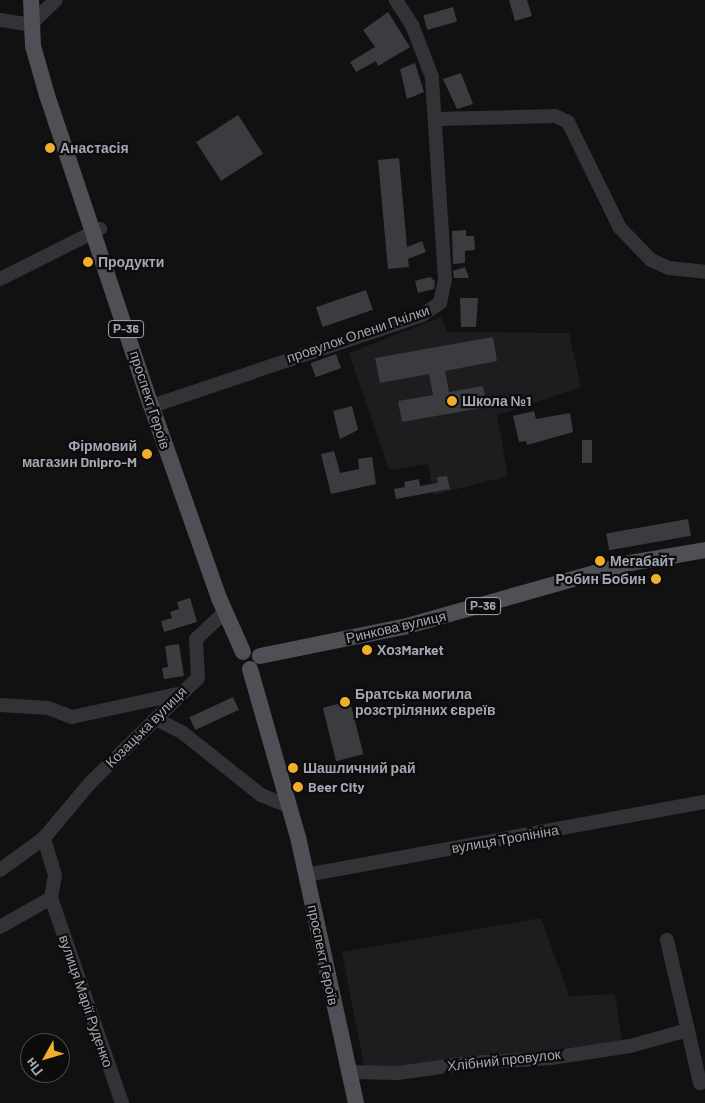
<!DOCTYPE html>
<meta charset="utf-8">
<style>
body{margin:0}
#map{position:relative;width:705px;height:1103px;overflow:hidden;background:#111112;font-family:Barlow,sans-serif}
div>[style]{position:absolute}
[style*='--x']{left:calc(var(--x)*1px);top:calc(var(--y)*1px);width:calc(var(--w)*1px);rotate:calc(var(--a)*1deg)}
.built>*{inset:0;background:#1d1d1f}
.building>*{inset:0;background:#3b3c3f;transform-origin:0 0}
.minor>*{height:14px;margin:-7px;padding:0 7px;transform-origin:7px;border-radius:7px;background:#323337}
.major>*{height:16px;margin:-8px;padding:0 8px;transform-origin:8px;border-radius:8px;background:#4e5056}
.dots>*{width:14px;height:14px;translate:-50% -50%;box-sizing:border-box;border:2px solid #0c0c0d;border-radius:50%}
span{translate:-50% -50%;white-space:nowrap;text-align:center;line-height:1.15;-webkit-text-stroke:4.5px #0c0c0d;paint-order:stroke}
.shield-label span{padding:1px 4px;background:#0c0c0d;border:1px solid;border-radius:4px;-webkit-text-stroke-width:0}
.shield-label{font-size:12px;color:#a2a7b3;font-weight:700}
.poi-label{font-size:14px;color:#a2a7b3;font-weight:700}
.left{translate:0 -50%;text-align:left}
.right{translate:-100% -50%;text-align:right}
.street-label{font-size:14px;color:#a2a7b3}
.north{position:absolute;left:20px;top:1033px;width:50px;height:50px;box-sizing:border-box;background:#0c0c0d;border:1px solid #484a4f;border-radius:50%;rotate:231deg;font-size:14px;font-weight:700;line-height:20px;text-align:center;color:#a2a7b3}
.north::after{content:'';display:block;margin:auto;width:18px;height:22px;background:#f0ae2b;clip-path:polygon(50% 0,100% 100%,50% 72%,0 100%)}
</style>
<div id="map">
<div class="built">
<i style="clip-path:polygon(441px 317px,447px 332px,569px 333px,581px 387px,497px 415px,508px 476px,434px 495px,428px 464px,389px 470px,349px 353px)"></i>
<i style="clip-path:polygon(541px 918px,569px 996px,615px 994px,622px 1042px,365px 1071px,342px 952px)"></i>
</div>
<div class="building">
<i style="clip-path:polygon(509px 0,527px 0,532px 16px,515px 21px)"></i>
<i style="left:453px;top:7px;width:15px;height:31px;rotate:74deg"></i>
<i style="clip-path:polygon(388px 12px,410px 47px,378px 66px,376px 61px,356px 72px,350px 62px,375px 47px,363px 30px)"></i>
<i style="clip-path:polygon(415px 63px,424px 92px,407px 99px,400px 69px)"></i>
<i style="clip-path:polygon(461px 73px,473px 104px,457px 109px,443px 79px)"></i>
<i style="left:238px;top:115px;width:46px;height:50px;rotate:57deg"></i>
<i style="clip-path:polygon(399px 158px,407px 247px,422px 241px,426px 252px,408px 259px,409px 267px,388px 269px,378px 160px)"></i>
<i style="clip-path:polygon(466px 230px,466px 236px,474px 236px,475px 250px,465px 251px,465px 263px,453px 264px,452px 231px)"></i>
<i style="clip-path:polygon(465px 267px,469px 278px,454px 278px,453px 271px)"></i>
<i style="clip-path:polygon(430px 277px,435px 281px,434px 289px,418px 293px,415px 281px)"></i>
<i style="left:366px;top:290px;width:21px;height:53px;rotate:71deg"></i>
<i style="clip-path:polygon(460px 298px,478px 298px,476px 327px,461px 327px)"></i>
<i style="clip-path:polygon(493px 337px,497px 361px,445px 371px,449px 392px,483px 386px,487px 407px,402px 422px,398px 401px,433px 395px,429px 374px,380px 383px,375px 358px)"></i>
<i style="left:336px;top:354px;width:15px;height:27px;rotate:70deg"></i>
<i style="clip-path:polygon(352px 406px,358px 430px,340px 439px,333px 411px)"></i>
<i style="clip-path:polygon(534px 411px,536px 419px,570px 413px,573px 432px,527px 445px,526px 441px,519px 442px,513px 416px)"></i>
<i style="left:582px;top:440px;width:10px;height:23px"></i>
<i style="clip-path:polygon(334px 451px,340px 473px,359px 469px,358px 459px,372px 457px,376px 484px,331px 494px,321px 454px)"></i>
<i style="clip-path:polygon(447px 476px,450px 489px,396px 499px,394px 489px,405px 487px,404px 482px,419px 479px,420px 486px,438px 483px,437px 477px)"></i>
<i style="left:688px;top:519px;width:17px;height:83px;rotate:80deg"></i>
<i style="clip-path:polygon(190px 598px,197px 622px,164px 632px,161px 621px,172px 618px,170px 612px,179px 609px,177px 602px)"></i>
<i style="clip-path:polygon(179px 644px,184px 676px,164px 679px,162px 668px,168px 667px,165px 646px)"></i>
<i style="left:233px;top:697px;width:14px;height:48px;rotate:65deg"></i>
<i style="left:350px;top:701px;width:55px;height:28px;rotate:76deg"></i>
</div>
<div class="minor">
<i style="--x:0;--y:20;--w:30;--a:9"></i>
<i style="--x:30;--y:25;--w:36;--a:-44"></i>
<i style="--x:436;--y:119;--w:119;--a:-1.4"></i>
<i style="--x:555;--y:116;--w:14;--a:25"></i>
<i style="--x:568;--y:122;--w:118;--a:63.9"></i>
<i style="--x:620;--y:228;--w:45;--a:45.9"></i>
<i style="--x:651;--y:260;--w:20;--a:24"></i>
<i style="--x:669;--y:268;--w:36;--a:6"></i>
<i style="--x:0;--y:279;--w:112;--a:-26.6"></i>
<i style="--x:158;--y:404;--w:279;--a:-18.6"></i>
<i style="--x:422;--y:315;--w:22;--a:-34"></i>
<i style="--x:440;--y:303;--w:24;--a:-78"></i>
<i style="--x:445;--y:280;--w:203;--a:-93.7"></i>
<i style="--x:432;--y:77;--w:56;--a:-111"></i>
<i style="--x:412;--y:25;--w:30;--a:-123"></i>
<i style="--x:0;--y:705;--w:48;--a:3.6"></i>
<i style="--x:48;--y:708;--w:26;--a:21"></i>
<i style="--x:72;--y:717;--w:108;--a:-12.2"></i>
<i style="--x:158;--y:720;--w:28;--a:27"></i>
<i style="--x:183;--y:733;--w:100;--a:38.5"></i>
<i style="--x:261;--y:795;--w:31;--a:22"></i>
<i style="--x:0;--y:870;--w:54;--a:-36"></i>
<i style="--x:44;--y:838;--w:73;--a:-50"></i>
<i style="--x:91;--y:782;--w:149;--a:-44.2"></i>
<i style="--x:198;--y:678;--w:39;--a:-93"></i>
<i style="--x:196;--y:639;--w:40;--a:-43"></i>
<i style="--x:306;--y:875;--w:406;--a:-10.4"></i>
<i style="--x:51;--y:898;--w:217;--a:70.9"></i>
<i style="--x:0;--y:927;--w:59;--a:-29.6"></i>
<i style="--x:51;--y:898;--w:23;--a:-80"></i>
<i style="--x:55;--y:875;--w:39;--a:-107"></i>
<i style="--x:667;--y:940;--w:147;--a:77"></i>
<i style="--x:348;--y:1072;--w:50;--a:1.1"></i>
<i style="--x:398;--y:1073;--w:71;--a:-8.1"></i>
<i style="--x:468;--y:1063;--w:83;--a:-3.4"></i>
<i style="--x:551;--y:1058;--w:80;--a:-8.6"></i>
<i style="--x:630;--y:1046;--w:60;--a:-15.4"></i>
</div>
<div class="major">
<i style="--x:31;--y:0;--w:46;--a:87.5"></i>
<i style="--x:33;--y:46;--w:51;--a:74.1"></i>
<i style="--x:47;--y:95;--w:327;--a:71.5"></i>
<i style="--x:151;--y:405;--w:205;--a:70.6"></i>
<i style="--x:219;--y:598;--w:59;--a:66"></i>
<i style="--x:260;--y:656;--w:150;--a:-11.5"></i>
<i style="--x:407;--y:626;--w:232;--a:-15.8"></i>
<i style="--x:630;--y:563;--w:76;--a:-9.8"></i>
<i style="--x:250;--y:669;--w:175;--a:74.1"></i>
<i style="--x:298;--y:837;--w:272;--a:77.7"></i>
</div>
<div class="dots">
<i style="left:50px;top:148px;background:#f0ae2b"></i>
<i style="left:88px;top:262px;background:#f0ae2b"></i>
<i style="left:452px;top:401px;background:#f0ae2b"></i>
<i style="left:147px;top:454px;background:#f0ae2b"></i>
<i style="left:600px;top:561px;background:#f0ae2b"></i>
<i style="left:656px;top:579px;background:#f0ae2b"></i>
<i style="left:367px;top:650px;background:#f0ae2b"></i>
<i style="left:345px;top:702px;background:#f0ae2b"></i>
<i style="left:293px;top:768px;background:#f0ae2b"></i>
<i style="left:298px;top:787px;background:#f0ae2b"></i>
</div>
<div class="shield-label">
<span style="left:126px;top:329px">Р-36</span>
<span style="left:483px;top:606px">Р-36</span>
</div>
<div class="poi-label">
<span class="left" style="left:60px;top:148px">Анастасія</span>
<span class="left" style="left:98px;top:262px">Продукти</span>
<span class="left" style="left:462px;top:401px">Школа №1</span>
<span class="right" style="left:137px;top:454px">Фірмовий<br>магазин Dnipro-M</span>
<span class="left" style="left:610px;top:561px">Мегабайт</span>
<span class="right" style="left:646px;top:579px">Робин Бобин</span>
<span class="left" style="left:377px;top:650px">ХозMarket</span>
<span class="left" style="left:355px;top:702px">Братська могила<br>розстріляних євреїв</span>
<span class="left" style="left:303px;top:768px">Шашличний рай</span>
<span class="left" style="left:308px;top:787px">Beer City</span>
</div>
<div class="street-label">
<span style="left:358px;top:334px;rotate:-19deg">провулок Олени Пчілки</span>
<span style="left:150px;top:400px;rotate:72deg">проспект Героїв</span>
<span style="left:396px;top:627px;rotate:-13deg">Ринкова вулиця</span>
<span style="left:146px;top:727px;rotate:-45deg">Козацька вулиця</span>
<span style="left:505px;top:839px;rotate:-10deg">вулиця Тропініна</span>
<span style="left:323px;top:955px;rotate:78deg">проспект Героїв</span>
<span style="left:86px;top:1001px;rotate:71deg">вулиця Марії Руденко</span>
<span style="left:504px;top:1060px;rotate:-6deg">Хлібний провулок</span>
</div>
<div class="north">Пн</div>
</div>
